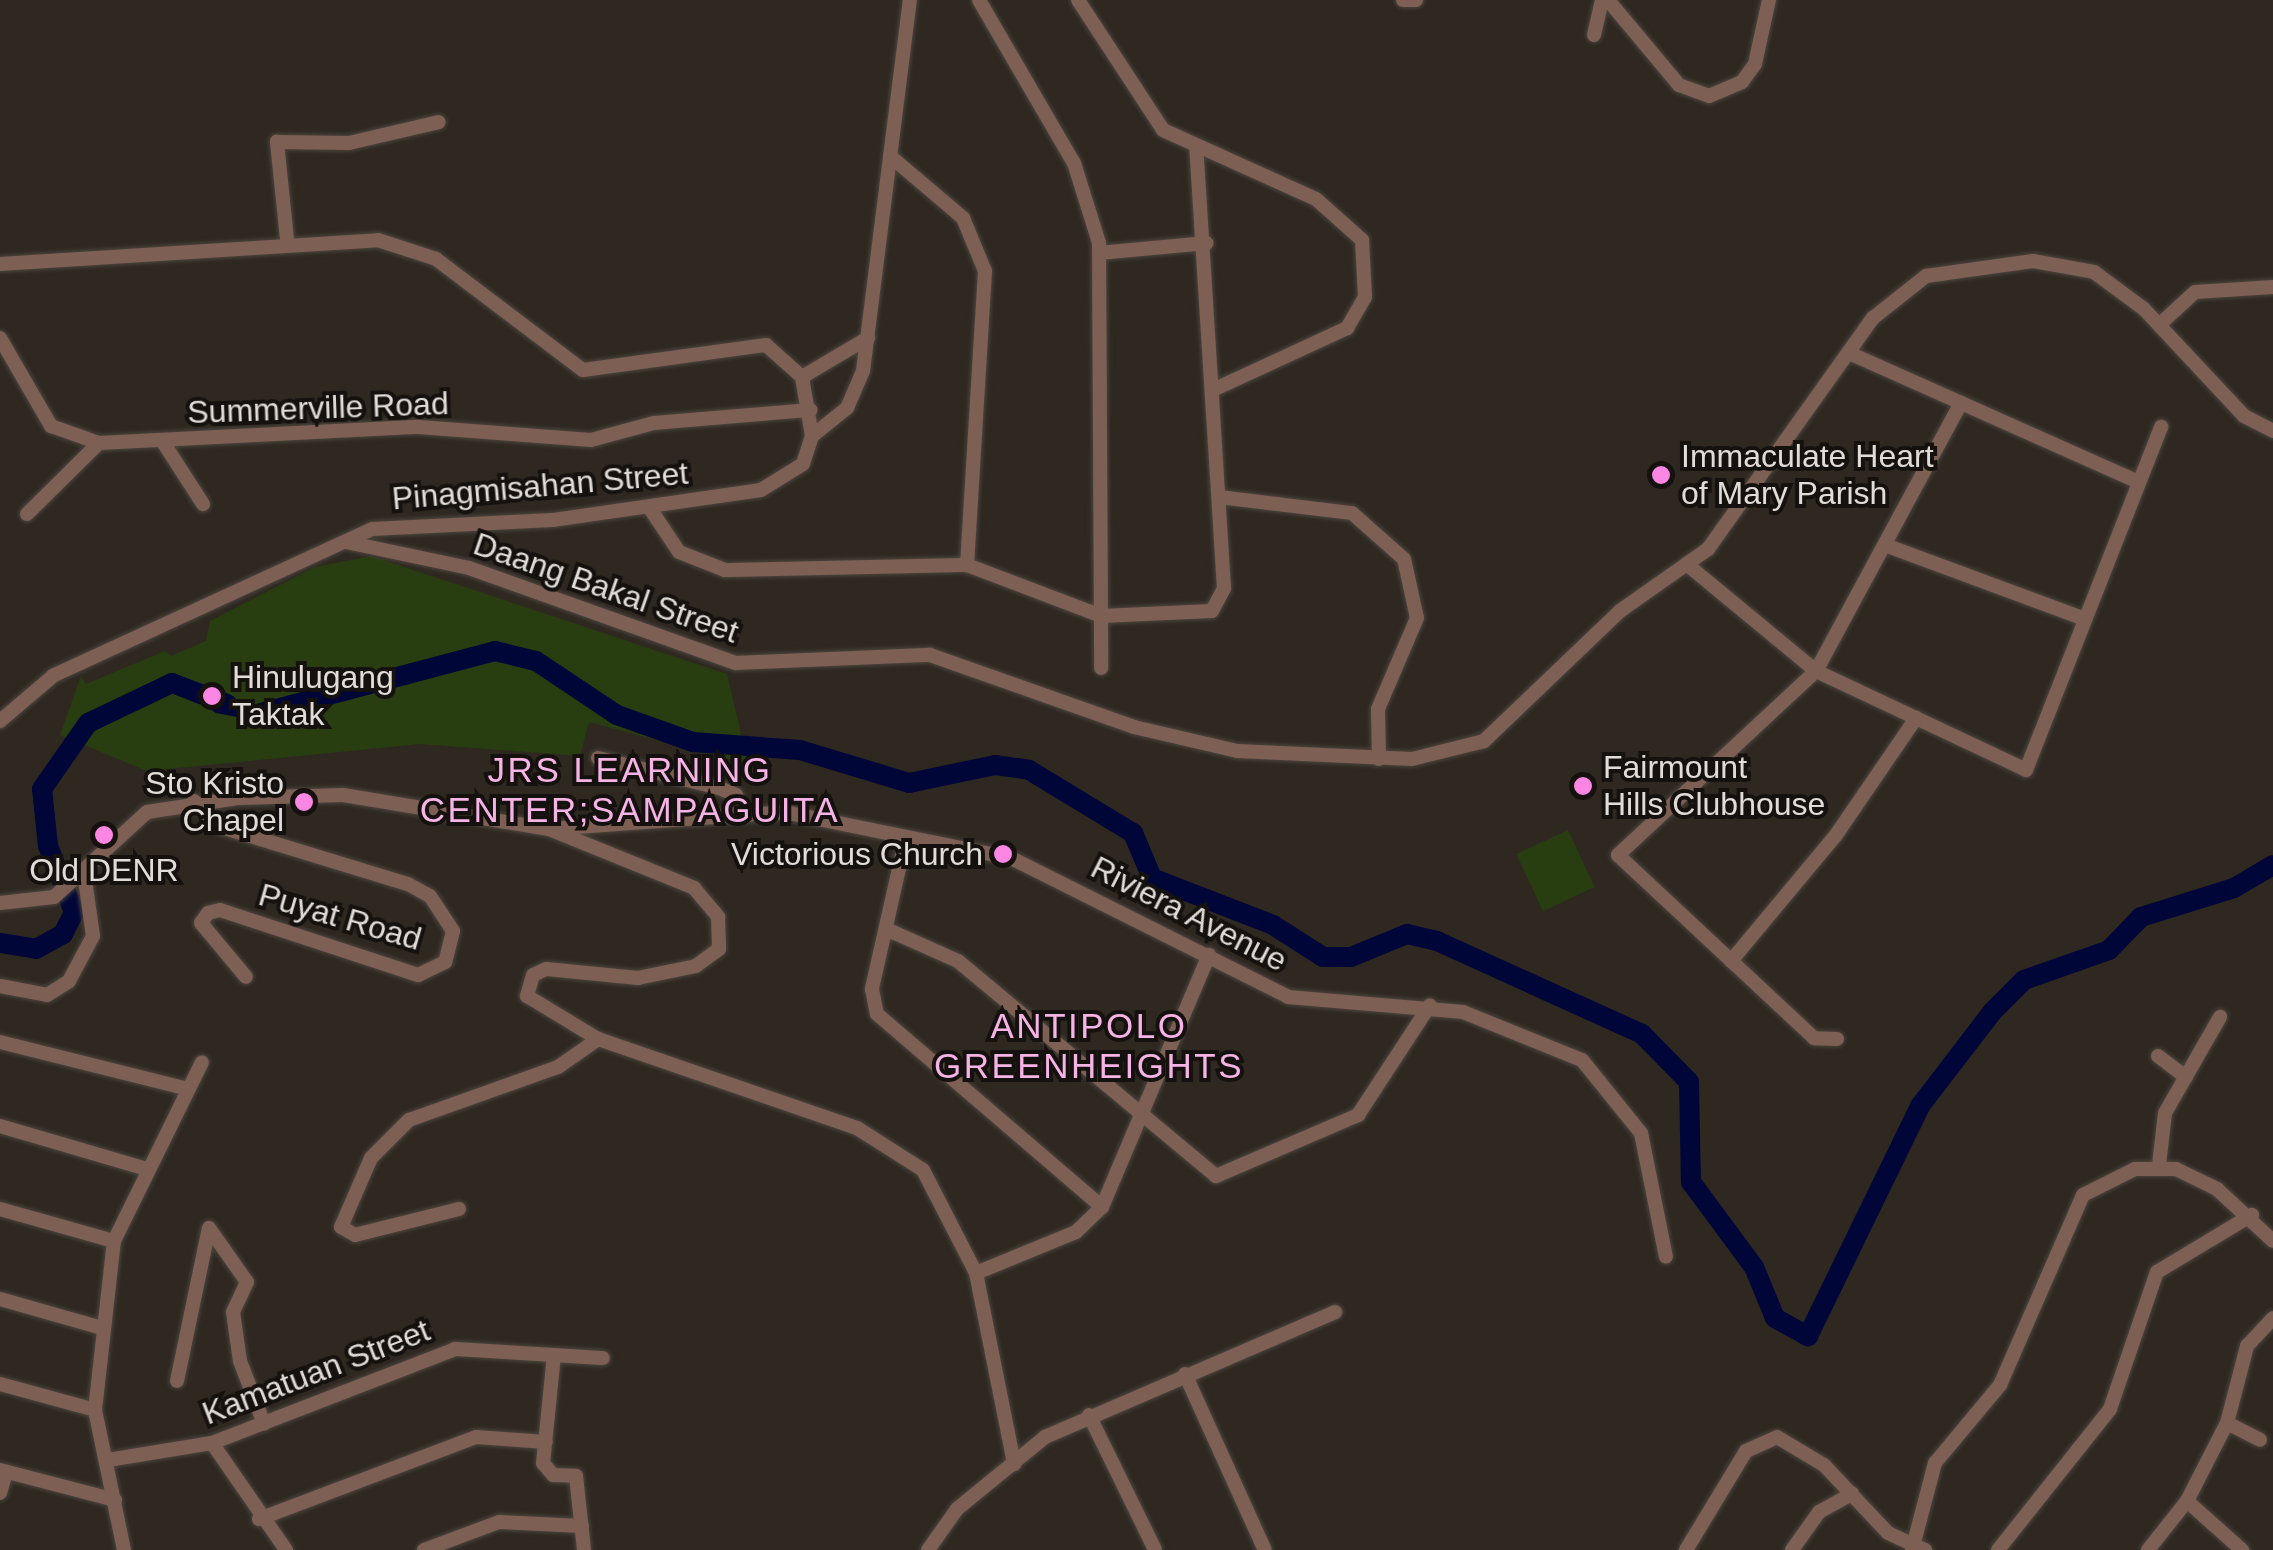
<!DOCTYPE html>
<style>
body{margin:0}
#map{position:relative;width:2273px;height:1550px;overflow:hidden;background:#2e2821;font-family:Helvetica,sans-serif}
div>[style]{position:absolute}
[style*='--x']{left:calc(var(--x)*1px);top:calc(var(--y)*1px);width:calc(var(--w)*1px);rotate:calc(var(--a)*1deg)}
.green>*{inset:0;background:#283e10;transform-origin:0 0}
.water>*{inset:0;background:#000638}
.river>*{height:20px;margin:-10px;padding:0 10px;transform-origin:10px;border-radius:10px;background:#000638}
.roads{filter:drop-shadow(0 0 2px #4b453e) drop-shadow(0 0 2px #4b453e)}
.minor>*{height:14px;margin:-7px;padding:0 7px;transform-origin:7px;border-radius:7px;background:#7e5f54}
.dots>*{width:28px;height:28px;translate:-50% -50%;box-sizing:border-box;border:5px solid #14110e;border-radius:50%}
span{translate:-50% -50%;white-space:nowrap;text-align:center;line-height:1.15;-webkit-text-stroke:8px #14110e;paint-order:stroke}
.street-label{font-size:32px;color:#e1dcd8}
.poi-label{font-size:32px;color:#e1dcd8}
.left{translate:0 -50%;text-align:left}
.right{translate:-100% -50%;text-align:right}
.neighbourhood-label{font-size:35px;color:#f6b3e5;letter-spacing:2.5px}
</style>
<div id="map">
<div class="green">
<i style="clip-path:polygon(371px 556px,727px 674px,748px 764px,589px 722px,580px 756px,420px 744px,147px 771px,60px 735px,81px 676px,86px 684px,165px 651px,171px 656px,206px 641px,210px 621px,315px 567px)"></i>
<i style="left:1568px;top:830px;width:63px;height:57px;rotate:65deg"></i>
</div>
<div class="water">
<i style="clip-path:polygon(210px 683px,246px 709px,276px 713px,258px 721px,216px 713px,205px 706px)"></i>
</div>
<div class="river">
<i style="--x:253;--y:715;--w:250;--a:-14.8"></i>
<i style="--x:495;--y:651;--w:42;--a:13.7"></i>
<i style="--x:536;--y:661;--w:97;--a:33.7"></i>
<i style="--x:617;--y:715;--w:81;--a:19.6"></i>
<i style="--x:693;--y:742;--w:107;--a:4.3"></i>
<i style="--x:800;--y:750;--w:114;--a:16.8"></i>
<i style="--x:909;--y:783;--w:88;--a:-11.8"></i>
<i style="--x:995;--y:765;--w:34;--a:8"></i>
<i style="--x:1029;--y:770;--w:122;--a:31.2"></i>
<i style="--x:1133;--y:833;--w:49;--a:67.1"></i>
<i style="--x:1152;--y:878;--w:130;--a:21.2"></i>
<i style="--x:1273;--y:925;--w:59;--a:32.6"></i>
<i style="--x:1323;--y:957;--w:28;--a:0"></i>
<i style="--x:1351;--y:957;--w:61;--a:-22.3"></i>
<i style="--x:1407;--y:934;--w:31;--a:13"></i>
<i style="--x:1437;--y:941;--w:225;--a:24.4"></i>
<i style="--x:1642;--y:1034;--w:67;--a:45.6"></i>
<i style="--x:1689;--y:1082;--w:100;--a:88.9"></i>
<i style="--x:1691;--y:1182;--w:106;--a:53.5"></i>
<i style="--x:1754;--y:1267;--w:55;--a:67.6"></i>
<i style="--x:1775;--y:1318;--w:38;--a:29"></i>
<i style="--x:1808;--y:1336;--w:256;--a:-64"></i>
<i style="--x:1920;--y:1106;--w:118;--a:-52.5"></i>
<i style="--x:1992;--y:1012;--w:45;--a:-45"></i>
<i style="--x:2024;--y:980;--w:90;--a:-19.4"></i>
<i style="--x:2109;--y:950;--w:46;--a:-45.9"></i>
<i style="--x:2141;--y:917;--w:97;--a:-17.3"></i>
<i style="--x:2234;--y:888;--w:45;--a:-30.5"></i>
<i style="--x:0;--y:943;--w:36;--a:9"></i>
<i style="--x:36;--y:949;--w:31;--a:-29"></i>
<i style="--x:63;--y:934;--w:25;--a:-63"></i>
<i style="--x:74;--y:912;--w:71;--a:-111.5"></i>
<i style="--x:48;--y:846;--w:57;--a:-96"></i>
<i style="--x:42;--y:789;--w:80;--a:-55.1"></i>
<i style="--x:88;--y:723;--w:93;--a:-25.5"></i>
<i style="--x:172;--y:683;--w:59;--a:20.9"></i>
</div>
<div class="roads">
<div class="minor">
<i style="--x:979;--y:0;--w:189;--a:59.8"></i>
<i style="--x:1074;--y:163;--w:84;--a:72.6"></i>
<i style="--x:1099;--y:243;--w:425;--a:89.7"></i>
<i style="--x:1078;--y:0;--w:155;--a:56.8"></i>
<i style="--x:1163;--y:130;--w:168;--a:24.3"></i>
<i style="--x:1316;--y:199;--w:62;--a:41.7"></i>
<i style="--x:1362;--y:240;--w:57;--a:87"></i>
<i style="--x:1365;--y:297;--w:36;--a:120"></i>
<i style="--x:1347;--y:328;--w:148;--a:155.2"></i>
<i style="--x:1403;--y:0;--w:13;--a:0"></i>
<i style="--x:1608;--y:0;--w:111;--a:50.1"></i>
<i style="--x:1679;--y:85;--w:32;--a:20"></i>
<i style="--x:1709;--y:96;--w:36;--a:-23"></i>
<i style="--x:1742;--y:82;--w:22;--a:-54"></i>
<i style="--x:1755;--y:64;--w:66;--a:-77.7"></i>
<i style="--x:1594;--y:35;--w:36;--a:-77"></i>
<i style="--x:890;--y:156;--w:96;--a:40.3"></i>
<i style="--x:963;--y:218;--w:57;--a:67.5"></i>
<i style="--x:985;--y:271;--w:295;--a:93.5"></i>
<i style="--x:287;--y:239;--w:98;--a:-95.9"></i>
<i style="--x:277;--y:142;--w:72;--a:0.8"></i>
<i style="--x:349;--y:143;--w:92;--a:-13.1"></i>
<i style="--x:1099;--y:253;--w:108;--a:-5.3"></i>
<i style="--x:0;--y:264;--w:379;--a:-3.6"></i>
<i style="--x:378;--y:240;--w:61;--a:18.1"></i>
<i style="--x:436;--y:259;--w:184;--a:37.1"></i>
<i style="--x:583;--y:370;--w:185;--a:-7.8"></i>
<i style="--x:766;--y:345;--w:48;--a:41.6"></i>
<i style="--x:802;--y:377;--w:60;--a:80.4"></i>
<i style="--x:812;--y:436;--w:29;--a:108"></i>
<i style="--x:803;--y:464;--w:49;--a:148.2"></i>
<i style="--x:761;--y:490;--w:211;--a:171.8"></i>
<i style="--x:552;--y:520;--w:180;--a:177.1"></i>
<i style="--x:372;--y:529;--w:351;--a:155.3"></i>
<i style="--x:53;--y:676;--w:70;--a:139.7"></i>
<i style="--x:2159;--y:325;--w:49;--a:-42.5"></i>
<i style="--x:2195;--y:292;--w:78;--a:-3.7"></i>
<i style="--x:0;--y:338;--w:102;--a:59.9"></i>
<i style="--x:51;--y:426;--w:51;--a:19.5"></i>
<i style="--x:99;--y:443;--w:320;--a:-2.9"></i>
<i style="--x:419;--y:427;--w:172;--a:4.3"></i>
<i style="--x:591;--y:440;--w:65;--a:-15.1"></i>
<i style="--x:654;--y:423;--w:157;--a:-4.8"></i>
<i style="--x:1849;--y:353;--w:317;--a:24"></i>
<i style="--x:802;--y:377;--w:77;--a:-30.6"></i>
<i style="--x:812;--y:436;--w:45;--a:-38.7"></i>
<i style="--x:847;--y:408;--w:40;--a:-66.6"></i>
<i style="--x:863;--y:371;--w:374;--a:-82.8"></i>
<i style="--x:163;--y:442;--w:74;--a:57.2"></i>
<i style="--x:1219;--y:497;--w:134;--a:6.9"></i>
<i style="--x:1352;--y:513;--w:69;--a:41.5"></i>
<i style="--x:1404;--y:559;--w:60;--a:77.6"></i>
<i style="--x:1417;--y:618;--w:99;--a:113.2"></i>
<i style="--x:1378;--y:709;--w:50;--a:88.9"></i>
<i style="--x:649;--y:507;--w:54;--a:56.3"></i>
<i style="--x:679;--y:552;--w:49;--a:21.4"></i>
<i style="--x:725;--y:570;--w:242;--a:-1.2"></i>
<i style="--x:967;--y:565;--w:143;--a:20.8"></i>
<i style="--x:1101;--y:616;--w:111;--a:-2.6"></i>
<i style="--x:1212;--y:611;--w:26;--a:-62"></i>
<i style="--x:1224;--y:588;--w:442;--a:-93.6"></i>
<i style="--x:27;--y:514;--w:101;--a:-44.6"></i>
<i style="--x:346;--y:542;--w:126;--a:11.9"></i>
<i style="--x:469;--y:568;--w:283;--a:19.6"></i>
<i style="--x:736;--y:663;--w:194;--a:-2.4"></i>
<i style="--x:930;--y:655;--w:216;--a:19.4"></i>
<i style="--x:1134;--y:727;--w:106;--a:13.1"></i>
<i style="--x:1237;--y:751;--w:175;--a:2.6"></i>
<i style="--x:1412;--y:759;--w:74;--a:-14"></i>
<i style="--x:1484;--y:741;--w:188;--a:-43.7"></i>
<i style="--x:1620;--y:611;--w:108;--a:-35.2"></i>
<i style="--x:1708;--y:549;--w:284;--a:-54.5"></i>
<i style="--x:1873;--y:318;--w:68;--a:-38.4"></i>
<i style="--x:1926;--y:276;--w:108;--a:-8"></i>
<i style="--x:2033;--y:261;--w:62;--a:10.2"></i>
<i style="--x:2094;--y:272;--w:62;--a:36.5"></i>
<i style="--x:2144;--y:309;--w:146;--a:46.9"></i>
<i style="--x:2244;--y:416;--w:33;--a:27"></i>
<i style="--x:1885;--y:545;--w:213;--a:20.3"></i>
<i style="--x:1689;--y:566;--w:165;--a:39.6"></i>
<i style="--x:1816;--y:671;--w:232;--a:25.2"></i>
<i style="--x:2026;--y:770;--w:369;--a:-68.5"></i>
<i style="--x:598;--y:758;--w:125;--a:13.9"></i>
<i style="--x:719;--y:788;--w:18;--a:22"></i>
<i style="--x:736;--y:795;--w:16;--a:79"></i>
<i style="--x:194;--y:801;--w:37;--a:44"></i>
<i style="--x:221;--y:827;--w:195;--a:17"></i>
<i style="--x:408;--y:884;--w:25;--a:29"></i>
<i style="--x:430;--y:896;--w:42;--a:56.7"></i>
<i style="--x:453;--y:931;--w:32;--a:104"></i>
<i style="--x:445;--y:962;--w:30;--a:154"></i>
<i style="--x:418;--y:975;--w:208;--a:-161.8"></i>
<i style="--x:220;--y:910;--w:12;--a:166"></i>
<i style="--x:208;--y:913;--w:12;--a:125"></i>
<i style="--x:201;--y:923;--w:70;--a:50.2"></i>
<i style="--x:549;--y:829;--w:157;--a:22.1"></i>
<i style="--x:694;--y:888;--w:38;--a:50"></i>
<i style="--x:718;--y:917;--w:32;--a:88"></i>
<i style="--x:719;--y:949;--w:29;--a:144"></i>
<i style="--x:696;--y:966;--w:59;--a:168.3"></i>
<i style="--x:638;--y:978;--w:92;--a:-174.4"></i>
<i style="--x:546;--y:969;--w:14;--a:155"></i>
<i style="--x:533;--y:975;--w:22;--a:106"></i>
<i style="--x:527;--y:996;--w:83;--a:31.2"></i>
<i style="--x:598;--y:1039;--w:274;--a:19"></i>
<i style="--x:857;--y:1128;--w:78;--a:32.5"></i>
<i style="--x:923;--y:1170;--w:116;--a:62.8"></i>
<i style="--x:976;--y:1273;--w:195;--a:78.7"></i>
<i style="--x:905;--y:842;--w:151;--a:102.7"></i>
<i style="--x:872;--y:989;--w:25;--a:79"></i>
<i style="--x:877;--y:1014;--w:296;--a:40.6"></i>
<i style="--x:0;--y:903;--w:54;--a:-6.3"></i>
<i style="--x:54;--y:897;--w:126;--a:-42.4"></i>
<i style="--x:147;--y:812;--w:93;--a:-8.7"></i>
<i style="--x:239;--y:798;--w:104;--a:-1.7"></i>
<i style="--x:343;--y:795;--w:209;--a:9.4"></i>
<i style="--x:549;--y:829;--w:236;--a:-4.1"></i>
<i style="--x:784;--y:812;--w:232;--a:11.5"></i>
<i style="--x:1011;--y:858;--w:310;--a:26.6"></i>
<i style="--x:1288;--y:997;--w:176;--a:4.9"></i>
<i style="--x:1463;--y:1012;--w:128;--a:22"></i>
<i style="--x:1582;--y:1060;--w:94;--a:51.1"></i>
<i style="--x:1641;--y:1133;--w:126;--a:78.6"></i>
<i style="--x:886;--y:929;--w:79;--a:24"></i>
<i style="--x:958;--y:961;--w:336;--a:39.8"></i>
<i style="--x:1216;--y:1176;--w:155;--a:-23.2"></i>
<i style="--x:1358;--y:1115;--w:131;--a:-56.8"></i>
<i style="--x:1731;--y:961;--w:164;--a:-50.2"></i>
<i style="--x:1836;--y:835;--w:142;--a:-55.6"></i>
<i style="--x:0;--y:986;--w:48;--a:10.8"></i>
<i style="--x:47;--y:995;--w:26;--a:-32"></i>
<i style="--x:69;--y:981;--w:51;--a:-61.9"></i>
<i style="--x:93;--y:936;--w:64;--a:-98.1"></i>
<i style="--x:1837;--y:1039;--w:23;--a:-178"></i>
<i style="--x:1814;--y:1038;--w:268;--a:-137"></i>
<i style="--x:1618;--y:855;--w:270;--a:-42.9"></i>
<i style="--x:1816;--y:671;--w:305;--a:-61.6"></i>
<i style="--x:0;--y:1042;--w:190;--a:14"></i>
<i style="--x:2158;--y:1056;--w:35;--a:37"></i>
<i style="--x:0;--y:1126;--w:153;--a:16.3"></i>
<i style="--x:2159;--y:1165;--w:52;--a:-83.4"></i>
<i style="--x:2165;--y:1113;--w:111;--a:-60.2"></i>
<i style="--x:0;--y:1209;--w:118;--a:15.7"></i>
<i style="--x:459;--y:1209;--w:107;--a:166"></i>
<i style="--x:355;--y:1235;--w:16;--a:-150"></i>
<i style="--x:341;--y:1227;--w:75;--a:-66.5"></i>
<i style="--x:371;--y:1158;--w:54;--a:-45"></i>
<i style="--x:409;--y:1120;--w:158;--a:-19.6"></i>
<i style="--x:558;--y:1067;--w:49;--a:-35"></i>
<i style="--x:976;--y:1273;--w:108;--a:-22.3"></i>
<i style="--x:1076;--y:1232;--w:36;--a:-44"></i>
<i style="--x:1102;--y:1207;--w:274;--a:-67"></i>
<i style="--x:0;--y:1299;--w:106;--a:15.9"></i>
<i style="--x:554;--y:1355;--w:109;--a:95.8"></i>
<i style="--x:543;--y:1463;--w:16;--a:50"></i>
<i style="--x:553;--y:1475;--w:23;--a:2"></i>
<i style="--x:576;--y:1476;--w:74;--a:83.8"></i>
<i style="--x:1185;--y:1374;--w:193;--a:65.6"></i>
<i style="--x:177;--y:1381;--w:156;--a:-78.2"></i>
<i style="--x:209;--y:1228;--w:66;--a:54.9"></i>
<i style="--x:247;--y:1282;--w:33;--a:115"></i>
<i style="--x:233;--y:1312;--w:49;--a:81.9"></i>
<i style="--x:240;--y:1361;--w:67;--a:69.1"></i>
<i style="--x:0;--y:1384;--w:98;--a:15.3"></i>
<i style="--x:1089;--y:1415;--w:150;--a:63.9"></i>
<i style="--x:2227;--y:1423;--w:37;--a:27"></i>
<i style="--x:212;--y:1443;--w:130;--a:55.3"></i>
<i style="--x:108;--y:1460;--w:105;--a:-9.3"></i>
<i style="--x:212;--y:1443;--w:261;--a:-21.1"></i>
<i style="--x:455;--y:1349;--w:148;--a:3.5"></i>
<i style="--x:0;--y:1470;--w:119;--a:14.6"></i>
<i style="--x:0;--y:1493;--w:22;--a:-74"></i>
<i style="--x:2187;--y:1501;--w:74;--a:41.7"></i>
<i style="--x:259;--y:1519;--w:232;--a:-20.7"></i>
<i style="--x:476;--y:1437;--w:70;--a:4.1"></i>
<i style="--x:124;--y:1550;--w:143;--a:-101.7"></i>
<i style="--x:95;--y:1410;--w:170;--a:-83.6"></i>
<i style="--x:114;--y:1241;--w:199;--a:-63.8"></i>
<i style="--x:424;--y:1550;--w:80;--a:-20.5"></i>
<i style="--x:499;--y:1522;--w:83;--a:2.8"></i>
<i style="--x:928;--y:1550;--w:50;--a:-54.7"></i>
<i style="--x:957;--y:1509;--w:114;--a:-39.3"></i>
<i style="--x:1045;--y:1437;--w:316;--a:-23.3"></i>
<i style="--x:1686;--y:1550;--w:116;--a:-58.8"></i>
<i style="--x:1746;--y:1451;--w:34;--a:-24"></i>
<i style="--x:1777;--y:1437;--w:55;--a:30.8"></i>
<i style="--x:1824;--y:1465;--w:93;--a:46.7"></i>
<i style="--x:1888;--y:1533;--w:41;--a:24.7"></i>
<i style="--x:1792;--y:1550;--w:47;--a:-54.6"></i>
<i style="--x:1819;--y:1512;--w:38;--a:-29"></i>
<i style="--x:1912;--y:1550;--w:90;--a:-75.2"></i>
<i style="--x:1935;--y:1463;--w:102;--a:-50.2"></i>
<i style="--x:2000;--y:1385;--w:207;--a:-66.4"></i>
<i style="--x:2083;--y:1195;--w:58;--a:-26.6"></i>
<i style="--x:2135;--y:1169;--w:41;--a:0"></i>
<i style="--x:2176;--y:1169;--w:46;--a:26"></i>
<i style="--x:2217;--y:1189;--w:76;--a:42.9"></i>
<i style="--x:1998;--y:1550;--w:180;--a:-51.5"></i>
<i style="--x:2110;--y:1409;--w:145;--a:-71.1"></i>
<i style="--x:2157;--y:1272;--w:111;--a:-31"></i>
<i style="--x:2148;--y:1550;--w:63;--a:-51.5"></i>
<i style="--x:2187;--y:1501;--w:88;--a:-62.9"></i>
<i style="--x:2227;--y:1423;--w:80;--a:-75.4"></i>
<i style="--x:2247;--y:1346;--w:38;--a:-47"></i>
</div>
</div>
<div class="dots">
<i style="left:1661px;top:475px;background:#fc86e3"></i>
<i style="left:212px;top:696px;background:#fc86e3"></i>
<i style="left:1583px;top:786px;background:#fc86e3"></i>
<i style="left:304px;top:802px;background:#fc86e3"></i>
<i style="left:104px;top:835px;background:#fc86e3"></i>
<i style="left:1003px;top:854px;background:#fc86e3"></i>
</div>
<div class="street-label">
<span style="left:318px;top:408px;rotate:-2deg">Summerville Road</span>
<span style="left:540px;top:486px;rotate:-5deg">Pinagmisahan Street</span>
<span style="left:606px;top:588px;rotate:19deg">Daang Bakal Street</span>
<span style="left:1189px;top:914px;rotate:27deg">Riviera Avenue</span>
<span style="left:340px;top:917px;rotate:16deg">Puyat Road</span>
<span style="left:316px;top:1372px;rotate:-21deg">Kamatuan Street</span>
</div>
<div class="poi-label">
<span class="left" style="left:1681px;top:475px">Immaculate Heart<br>of Mary Parish</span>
<span class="left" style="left:232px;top:696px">Hinulugang<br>Taktak</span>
<span class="left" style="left:1603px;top:786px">Fairmount<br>Hills Clubhouse</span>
<span class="right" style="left:284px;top:802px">Sto Kristo<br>Chapel</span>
<span class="right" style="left:983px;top:854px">Victorious Church</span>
<span style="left:104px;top:870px">Old DENR</span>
</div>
<div class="neighbourhood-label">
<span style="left:630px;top:790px">JRS LEARNING<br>CENTER;SAMPAGUITA</span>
<span style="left:1089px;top:1046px">ANTIPOLO<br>GREENHEIGHTS</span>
</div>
</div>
